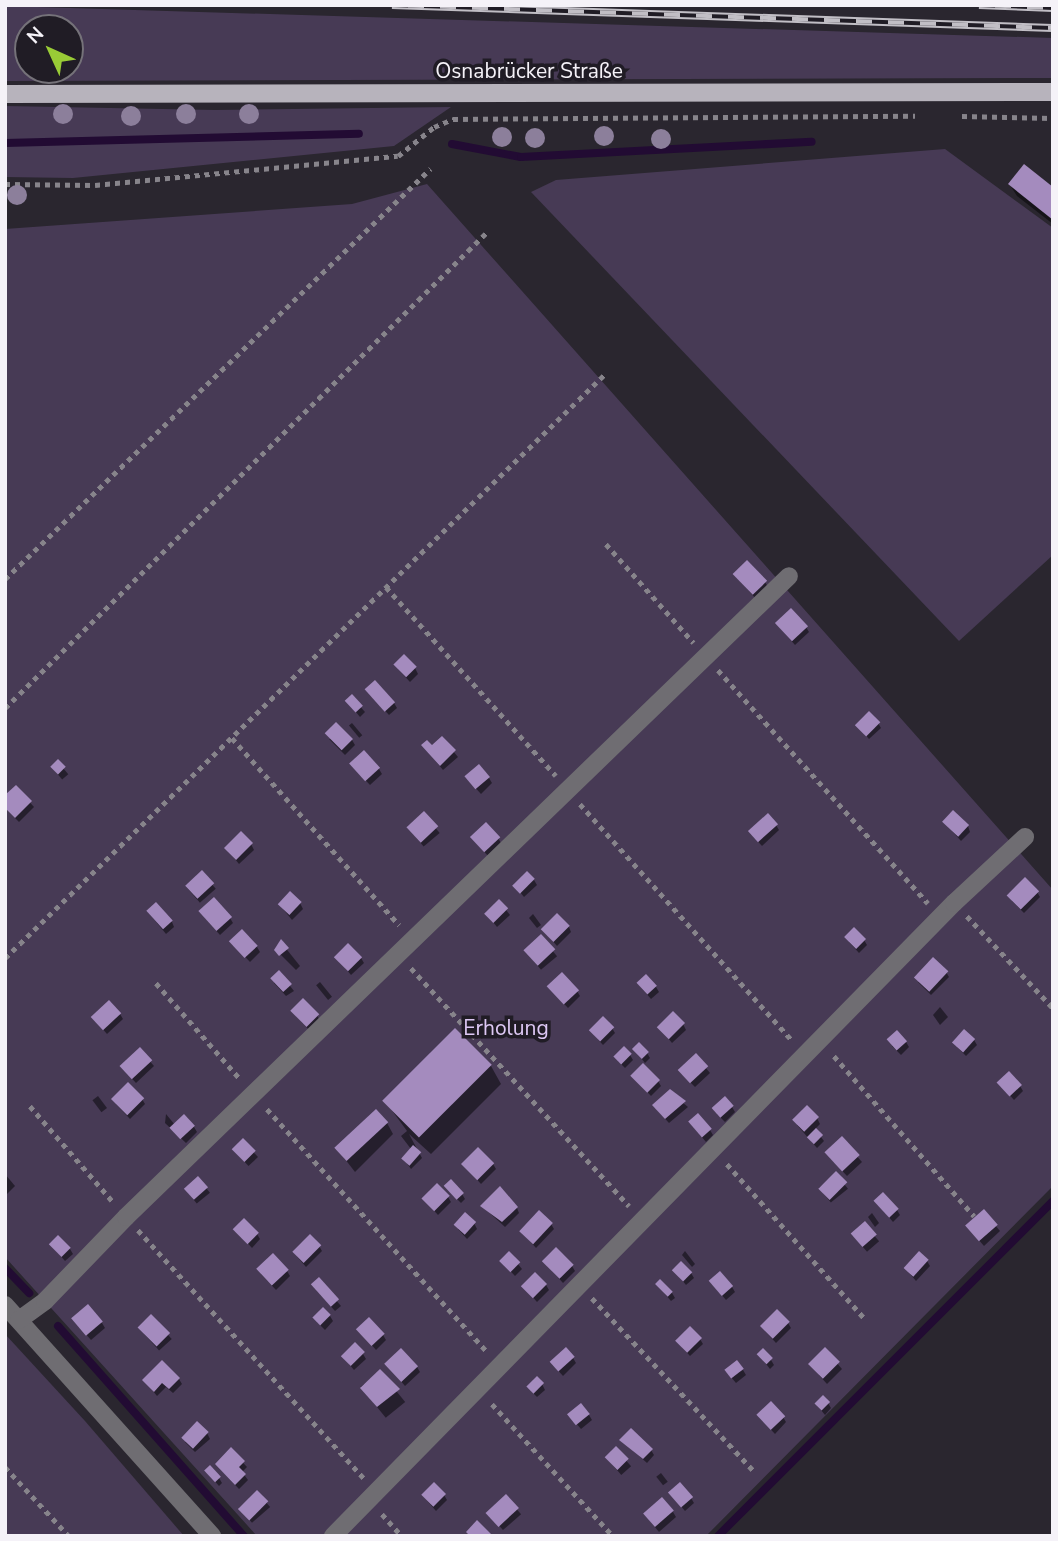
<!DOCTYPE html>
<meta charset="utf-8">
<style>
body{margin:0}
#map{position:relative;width:1058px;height:1541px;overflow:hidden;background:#2a262f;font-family:"Nunito Sans",sans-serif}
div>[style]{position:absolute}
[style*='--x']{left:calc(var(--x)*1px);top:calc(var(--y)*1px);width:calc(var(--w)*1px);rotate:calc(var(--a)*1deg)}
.green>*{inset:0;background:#473a55}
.shadow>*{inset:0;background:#0007;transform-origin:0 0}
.stream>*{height:8px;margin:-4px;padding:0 4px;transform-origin:4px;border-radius:4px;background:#220b33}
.building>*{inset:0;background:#a48bbe;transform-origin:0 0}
.path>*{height:4.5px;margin-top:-2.25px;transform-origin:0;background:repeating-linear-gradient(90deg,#87848b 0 5px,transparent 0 10px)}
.minor>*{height:18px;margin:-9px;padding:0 9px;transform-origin:9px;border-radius:9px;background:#6f6d72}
.major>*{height:18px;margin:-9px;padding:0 9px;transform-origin:9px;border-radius:9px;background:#b7b3bc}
.rail>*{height:8px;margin-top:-4px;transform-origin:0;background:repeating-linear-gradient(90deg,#201c25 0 16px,#c1bec5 0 32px);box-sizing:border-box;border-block:2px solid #c1bec5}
.trees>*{width:20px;height:20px;margin:-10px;border-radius:50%;background:#8c7f9b}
span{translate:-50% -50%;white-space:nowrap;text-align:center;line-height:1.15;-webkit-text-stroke:7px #201c25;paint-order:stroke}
.street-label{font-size:21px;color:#f5f2f8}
.park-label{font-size:21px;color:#ddc8f4}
.frame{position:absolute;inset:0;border:7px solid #f5f2f8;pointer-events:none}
.north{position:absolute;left:14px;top:14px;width:70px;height:70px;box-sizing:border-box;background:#201c25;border:2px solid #757279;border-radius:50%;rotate:315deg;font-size:19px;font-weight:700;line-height:28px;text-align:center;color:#f5f2f8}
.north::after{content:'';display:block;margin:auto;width:24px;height:32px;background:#99cb36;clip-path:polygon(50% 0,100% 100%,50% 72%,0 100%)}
</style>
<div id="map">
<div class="green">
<i style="clip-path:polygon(evenodd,5px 6px,1053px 38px,1053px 78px,5px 81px,5px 6px,28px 28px,70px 28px,70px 70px,28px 70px,28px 28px)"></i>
<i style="clip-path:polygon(5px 106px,215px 110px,451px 107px,394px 146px,73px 178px,5px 177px)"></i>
<i style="clip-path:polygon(945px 149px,1053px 228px,1053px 555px,959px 641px,531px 192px,556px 180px)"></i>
<i style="clip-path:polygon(427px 184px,1053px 890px,1053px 1186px,706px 1536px,257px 1536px,5px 1257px,5px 229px,352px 204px)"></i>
<i style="clip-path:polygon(5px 1334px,85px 1421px,184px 1536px,5px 1536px)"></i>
</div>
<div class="shadow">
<i style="clip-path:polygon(1010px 185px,1053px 189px,1053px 224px,1017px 196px)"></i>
<i style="clip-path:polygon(735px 575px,765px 582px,768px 587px,756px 599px)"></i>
<i style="clip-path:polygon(806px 627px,809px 632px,795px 645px,780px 628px)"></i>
<i style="clip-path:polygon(415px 668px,418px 674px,410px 682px,398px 669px)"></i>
<i style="clip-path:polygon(366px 690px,394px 703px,397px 708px,389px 715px)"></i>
<i style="clip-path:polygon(352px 697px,365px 712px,360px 717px,351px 706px)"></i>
<i style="left:352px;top:723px;width:16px;height:4px;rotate:50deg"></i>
<i style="clip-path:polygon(878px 723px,881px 728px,869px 739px,857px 725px)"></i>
<i style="clip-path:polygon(442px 738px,458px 757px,443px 770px,423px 746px,431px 748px)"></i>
<i style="clip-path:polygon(329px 739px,352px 740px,355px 745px,345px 755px)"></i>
<i style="left:58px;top:762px;width:16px;height:8px;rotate:50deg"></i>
<i style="clip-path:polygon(355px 769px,379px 769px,382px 774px,370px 785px)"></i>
<i style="clip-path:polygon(489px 778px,492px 783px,481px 794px,471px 783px)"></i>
<i style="clip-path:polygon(16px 787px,34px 807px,19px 822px,5px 808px)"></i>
<i style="left:423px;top:813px;width:26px;height:21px;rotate:50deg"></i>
<i style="clip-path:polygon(944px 822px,968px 826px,970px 832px,961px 841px)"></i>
<i style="clip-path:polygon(776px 825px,779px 830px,762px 846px,753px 836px)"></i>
<i style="clip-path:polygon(472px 838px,498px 838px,501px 843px,488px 856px)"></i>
<i style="clip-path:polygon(251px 844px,254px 850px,239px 864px,226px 848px)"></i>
<i style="left:202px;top:873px;width:21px;height:21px;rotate:49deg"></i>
<i style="clip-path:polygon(534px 880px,537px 885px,524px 897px,515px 886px)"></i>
<i style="clip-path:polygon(1037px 892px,1040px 897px,1024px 913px,1012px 901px)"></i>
<i style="clip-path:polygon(499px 901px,510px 915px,497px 927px,486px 913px)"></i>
<i style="clip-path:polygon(300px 903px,303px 909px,292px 920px,279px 904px)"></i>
<i style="clip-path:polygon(148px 912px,172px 922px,174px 927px,166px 934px)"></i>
<i style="clip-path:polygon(533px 914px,541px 925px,537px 928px,529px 918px)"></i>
<i style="clip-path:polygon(204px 917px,230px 918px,233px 923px,220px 935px)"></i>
<i style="clip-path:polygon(569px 927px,571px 932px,557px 946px,543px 930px)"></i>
<i style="left:541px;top:937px;width:25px;height:21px;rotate:50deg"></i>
<i style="clip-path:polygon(864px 940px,867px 945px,859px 953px,849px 942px)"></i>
<i style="clip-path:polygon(280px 941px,300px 966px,296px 970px,276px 950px)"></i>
<i style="clip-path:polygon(235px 946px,257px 947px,260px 952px,250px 962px)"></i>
<i style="clip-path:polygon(336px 957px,361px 958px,364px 963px,351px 975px)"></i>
<i style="clip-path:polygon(279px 972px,294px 991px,286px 996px,274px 983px)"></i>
<i style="clip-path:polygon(946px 972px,949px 977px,931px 995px,918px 982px)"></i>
<i style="left:320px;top:982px;width:19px;height:5px;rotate:51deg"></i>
<i style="clip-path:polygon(638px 984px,656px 987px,659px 992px,651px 999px)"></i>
<i style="clip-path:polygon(552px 991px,577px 991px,580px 996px,568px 1008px)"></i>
<i style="clip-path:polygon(940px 1007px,948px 1017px,940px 1025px,933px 1015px)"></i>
<i style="clip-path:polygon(120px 1014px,123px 1019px,107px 1034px,93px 1018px)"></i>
<i style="clip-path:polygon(295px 1015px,317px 1015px,320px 1021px,309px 1030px)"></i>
<i style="clip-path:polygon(683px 1024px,686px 1030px,672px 1043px,659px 1027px)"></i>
<i style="clip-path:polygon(612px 1028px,615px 1033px,603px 1045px,594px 1035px)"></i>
<i style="clip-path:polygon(974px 1040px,977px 1045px,966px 1056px,957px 1047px)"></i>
<i style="clip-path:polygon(906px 1042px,909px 1047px,901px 1055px,892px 1046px)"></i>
<i style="clip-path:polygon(634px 1049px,647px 1053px,650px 1058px,645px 1063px)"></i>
<i style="clip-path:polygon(140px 1050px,154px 1066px,136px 1083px,125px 1071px)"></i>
<i style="clip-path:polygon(630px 1055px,633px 1060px,625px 1068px,618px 1061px)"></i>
<i style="clip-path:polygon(696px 1056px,710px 1073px,695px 1087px,683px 1075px)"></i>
<i style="clip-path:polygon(491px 1066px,501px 1084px,431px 1154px,409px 1134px,422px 1158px,411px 1169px,403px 1158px,411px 1149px,401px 1136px,407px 1131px,385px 1101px)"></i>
<i style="clip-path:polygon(636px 1080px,658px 1081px,661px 1086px,651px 1096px)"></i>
<i style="clip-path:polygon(999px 1083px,1020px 1086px,1023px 1091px,1014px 1100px)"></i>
<i style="clip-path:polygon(670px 1092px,688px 1107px,669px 1123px,657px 1110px)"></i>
<i style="left:98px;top:1096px;width:15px;height:7px;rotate:53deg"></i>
<i style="clip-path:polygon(142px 1099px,145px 1104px,130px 1119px,116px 1104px)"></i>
<i style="clip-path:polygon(732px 1107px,735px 1112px,725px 1122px,717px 1114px)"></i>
<i style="clip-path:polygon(166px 1114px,175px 1125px,194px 1127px,197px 1132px,186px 1143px,165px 1123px)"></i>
<i style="clip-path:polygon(817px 1118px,820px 1124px,815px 1129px,824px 1141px,817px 1148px,797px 1125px)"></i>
<i style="clip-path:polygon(387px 1123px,393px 1134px,355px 1172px,338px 1150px)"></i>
<i style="clip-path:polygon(690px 1123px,710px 1130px,713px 1135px,706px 1142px)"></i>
<i style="clip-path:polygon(842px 1139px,862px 1162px,847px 1176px,830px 1158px)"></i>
<i style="left:243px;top:1141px;width:22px;height:13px;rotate:47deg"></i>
<i style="clip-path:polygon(493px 1164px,496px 1169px,481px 1184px,464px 1165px)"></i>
<i style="clip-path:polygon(5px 1174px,15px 1186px,7px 1194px,5px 1193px)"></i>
<i style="left:836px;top:1174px;width:19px;height:22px;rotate:51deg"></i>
<i style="left:198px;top:1178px;width:19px;height:17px;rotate:51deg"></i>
<i style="clip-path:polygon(449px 1191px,462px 1194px,465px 1199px,461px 1203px)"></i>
<i style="clip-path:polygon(448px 1197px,451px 1202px,438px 1215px,427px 1203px)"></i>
<i style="clip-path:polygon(875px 1201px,897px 1210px,900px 1215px,893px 1222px)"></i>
<i style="clip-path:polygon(482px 1206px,517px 1208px,519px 1213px,505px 1227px)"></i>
<i style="clip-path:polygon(984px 1212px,1000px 1231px,984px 1246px,971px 1231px)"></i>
<i style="clip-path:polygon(872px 1213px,879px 1223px,875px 1227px,868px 1217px)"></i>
<i style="clip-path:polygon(474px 1223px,477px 1229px,467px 1239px,458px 1229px)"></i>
<i style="clip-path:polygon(551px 1224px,554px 1229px,536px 1248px,521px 1231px)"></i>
<i style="left:864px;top:1224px;width:23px;height:16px;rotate:49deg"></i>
<i style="clip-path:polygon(235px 1229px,257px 1234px,260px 1239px,252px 1248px)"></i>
<i style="clip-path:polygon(51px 1245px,70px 1249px,73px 1254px,65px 1261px)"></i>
<i style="clip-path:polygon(319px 1246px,322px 1251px,306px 1267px,294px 1253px)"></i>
<i style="clip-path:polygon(685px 1251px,695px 1264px,692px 1267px,682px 1255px)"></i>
<i style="clip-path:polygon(509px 1253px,522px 1269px,515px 1276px,501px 1261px)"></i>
<i style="clip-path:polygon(927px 1261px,930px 1266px,916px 1281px,905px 1268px)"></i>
<i style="clip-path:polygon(544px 1262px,572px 1266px,575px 1271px,563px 1283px)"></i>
<i style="clip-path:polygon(674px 1270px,691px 1273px,694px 1278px,686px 1285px)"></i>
<i style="clip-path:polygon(287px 1271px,290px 1276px,276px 1290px,261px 1274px)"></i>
<i style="clip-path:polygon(318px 1279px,341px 1306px,335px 1311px,316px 1290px)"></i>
<i style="clip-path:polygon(546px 1285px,549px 1290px,537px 1302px,524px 1287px)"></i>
<i style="clip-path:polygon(657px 1285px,672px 1293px,675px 1298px,671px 1301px)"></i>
<i style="clip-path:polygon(715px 1287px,732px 1287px,735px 1292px,726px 1300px)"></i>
<i style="left:151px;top:1316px;width:31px;height:17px;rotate:48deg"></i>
<i style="clip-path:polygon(330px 1316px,333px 1321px,325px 1330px,317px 1322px)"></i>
<i style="clip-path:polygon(102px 1323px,105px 1328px,91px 1340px,77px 1324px)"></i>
<i style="clip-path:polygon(788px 1323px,791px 1328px,776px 1343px,765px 1331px)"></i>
<i style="clip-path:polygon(358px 1329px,383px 1335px,386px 1340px,376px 1350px)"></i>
<i style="clip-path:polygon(700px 1339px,703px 1344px,690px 1356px,680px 1345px)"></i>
<i style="clip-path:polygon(825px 1349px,842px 1369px,827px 1384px,810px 1365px)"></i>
<i style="clip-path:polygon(363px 1354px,366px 1359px,354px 1370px,343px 1357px)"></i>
<i style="clip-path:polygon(759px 1355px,771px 1360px,774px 1365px,770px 1369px)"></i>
<i style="clip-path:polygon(573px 1358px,576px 1363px,563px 1376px,555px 1367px)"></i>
<i style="clip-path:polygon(387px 1365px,417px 1367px,420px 1372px,405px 1386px)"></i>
<i style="clip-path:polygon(743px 1370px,746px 1375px,736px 1383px,730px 1376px)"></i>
<i style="left:380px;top:1371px;width:40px;height:25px;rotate:51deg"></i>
<i style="clip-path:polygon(179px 1379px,182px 1384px,173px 1393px,166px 1387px,157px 1396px,144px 1380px)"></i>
<i style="clip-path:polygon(542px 1384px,545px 1390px,537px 1397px,531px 1391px)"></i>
<i style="clip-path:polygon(828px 1403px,831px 1408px,825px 1415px,816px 1404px)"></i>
<i style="clip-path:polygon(569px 1415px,589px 1415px,592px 1420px,581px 1429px)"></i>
<i style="clip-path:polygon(783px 1417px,786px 1422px,775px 1434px,762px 1420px)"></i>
<i style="clip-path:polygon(207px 1433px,210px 1439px,195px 1452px,185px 1442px)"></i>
<i style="clip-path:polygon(621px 1440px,651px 1450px,654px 1455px,647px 1463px)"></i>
<i style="left:616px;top:1449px;width:23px;height:13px;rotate:49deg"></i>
<i style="clip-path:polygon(231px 1450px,247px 1467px,242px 1472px,248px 1480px,239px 1489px,220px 1469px)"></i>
<i style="clip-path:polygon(206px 1471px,219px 1478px,222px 1483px,219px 1486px)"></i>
<i style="left:661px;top:1473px;width:11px;height:6px;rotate:52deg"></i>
<i style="left:257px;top:1492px;width:20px;height:24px;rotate:49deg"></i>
<i style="clip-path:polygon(444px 1495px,447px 1500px,436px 1511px,423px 1496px)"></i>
<i style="left:506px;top:1497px;width:23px;height:24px;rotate:49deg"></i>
<i style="clip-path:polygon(674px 1498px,691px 1498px,694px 1503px,685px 1511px)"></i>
<i style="clip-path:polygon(673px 1512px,676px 1517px,659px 1532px,649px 1520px)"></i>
</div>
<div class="stream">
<i style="--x:5;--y:143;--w:354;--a:-1.5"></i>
<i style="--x:452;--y:144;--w:70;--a:10.7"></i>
<i style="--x:521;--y:157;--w:291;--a:-3"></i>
<i style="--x:5;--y:1268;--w:35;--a:46"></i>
<i style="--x:58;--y:1326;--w:281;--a:48.5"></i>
<i style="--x:718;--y:1536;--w:474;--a:-45"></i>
</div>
<div class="building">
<i style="clip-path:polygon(1024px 164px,1053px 187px,1053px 220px,1008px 184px)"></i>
<i style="left:747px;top:560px;width:29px;height:20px;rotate:46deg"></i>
<i style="left:791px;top:608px;width:25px;height:22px;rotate:47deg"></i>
<i style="left:404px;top:654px;width:18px;height:15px;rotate:45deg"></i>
<i style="left:375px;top:680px;width:30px;height:14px;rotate:48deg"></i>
<i style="left:352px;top:694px;width:16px;height:10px;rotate:47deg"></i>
<i style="left:869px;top:711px;width:16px;height:20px;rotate:45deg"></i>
<i style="left:336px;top:722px;width:24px;height:16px;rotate:45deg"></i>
<i style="clip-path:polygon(442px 736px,456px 750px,440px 766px,421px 745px,427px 740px,432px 745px)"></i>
<i style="left:364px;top:750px;width:24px;height:20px;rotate:48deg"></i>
<i style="left:58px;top:759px;width:11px;height:11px;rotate:45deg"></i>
<i style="left:479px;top:764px;width:17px;height:19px;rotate:50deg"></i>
<i style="clip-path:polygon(16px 785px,32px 801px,15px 818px,5px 808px,5px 795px)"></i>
<i style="left:953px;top:810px;width:22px;height:16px;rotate:43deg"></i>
<i style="left:424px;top:811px;width:21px;height:24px;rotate:47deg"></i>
<i style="left:768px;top:813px;width:15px;height:27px;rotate:48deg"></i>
<i style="left:486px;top:822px;width:21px;height:22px;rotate:47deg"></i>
<i style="left:241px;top:831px;width:17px;height:24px;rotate:45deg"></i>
<i style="left:202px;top:870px;width:18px;height:23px;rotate:47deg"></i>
<i style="left:527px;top:871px;width:11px;height:21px;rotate:45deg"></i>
<i style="left:1025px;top:877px;width:20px;height:26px;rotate:45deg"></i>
<i style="left:290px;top:891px;width:16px;height:18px;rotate:43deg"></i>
<i style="left:214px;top:897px;width:27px;height:21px;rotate:48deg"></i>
<i style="left:499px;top:899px;width:13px;height:21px;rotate:45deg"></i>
<i style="left:156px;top:902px;width:25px;height:13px;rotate:48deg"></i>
<i style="left:557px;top:913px;width:18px;height:23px;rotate:45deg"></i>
<i style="left:854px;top:927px;width:17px;height:14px;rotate:45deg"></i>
<i style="left:242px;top:929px;width:23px;height:18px;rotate:47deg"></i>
<i style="left:541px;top:934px;width:21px;height:24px;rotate:47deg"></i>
<i style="clip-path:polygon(281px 939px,289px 948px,279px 956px,274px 950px)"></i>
<i style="left:348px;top:943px;width:20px;height:20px;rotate:45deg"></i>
<i style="left:933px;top:957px;width:21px;height:28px;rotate:43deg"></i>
<i style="left:279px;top:970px;width:19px;height:12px;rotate:47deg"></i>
<i style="left:562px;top:972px;width:25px;height:21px;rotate:47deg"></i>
<i style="left:646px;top:974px;width:16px;height:13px;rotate:47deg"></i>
<i style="left:303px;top:998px;width:23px;height:18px;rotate:45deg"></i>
<i style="left:109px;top:1000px;width:18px;height:25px;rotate:47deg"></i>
<i style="left:673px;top:1011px;width:17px;height:23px;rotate:45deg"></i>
<i style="left:603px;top:1016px;width:16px;height:20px;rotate:45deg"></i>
<i style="left:455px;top:1028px;width:52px;height:103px;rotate:45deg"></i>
<i style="left:964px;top:1029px;width:15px;height:18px;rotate:42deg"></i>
<i style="left:897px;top:1030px;width:15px;height:14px;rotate:48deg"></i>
<i style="left:639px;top:1042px;width:14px;height:10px;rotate:45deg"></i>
<i style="left:624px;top:1046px;width:11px;height:15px;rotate:45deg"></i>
<i style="left:140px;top:1047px;width:18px;height:28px;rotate:47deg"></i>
<i style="left:696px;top:1053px;width:18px;height:25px;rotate:47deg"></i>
<i style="left:643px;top:1063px;width:24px;height:18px;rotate:45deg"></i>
<i style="left:1009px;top:1071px;width:19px;height:17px;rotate:47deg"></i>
<i style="left:128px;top:1082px;width:23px;height:24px;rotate:45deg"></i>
<i style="clip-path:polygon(670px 1089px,686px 1101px,665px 1119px,652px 1105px)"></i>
<i style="left:725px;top:1096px;width:13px;height:18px;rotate:48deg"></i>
<i style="left:807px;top:1105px;width:17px;height:21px;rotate:45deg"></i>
<i style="left:376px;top:1109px;width:18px;height:57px;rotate:47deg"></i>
<i style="left:698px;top:1113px;width:21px;height:13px;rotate:49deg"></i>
<i style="left:184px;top:1114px;width:16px;height:20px;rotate:47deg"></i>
<i style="left:816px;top:1128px;width:10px;height:13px;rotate:45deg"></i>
<i style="left:842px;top:1136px;width:26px;height:24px;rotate:47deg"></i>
<i style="left:243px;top:1138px;width:18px;height:16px;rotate:45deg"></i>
<i style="left:413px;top:1145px;width:11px;height:18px;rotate:41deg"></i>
<i style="left:478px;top:1147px;width:23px;height:24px;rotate:45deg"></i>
<i style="left:836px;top:1171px;width:16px;height:25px;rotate:45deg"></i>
<i style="left:198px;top:1176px;width:15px;height:19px;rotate:48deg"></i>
<i style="left:451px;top:1179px;width:19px;height:10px;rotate:47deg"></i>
<i style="left:437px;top:1183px;width:18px;height:22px;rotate:45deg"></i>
<i style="clip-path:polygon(500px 1186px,518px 1207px,502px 1222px,480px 1206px)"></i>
<i style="left:883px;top:1192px;width:23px;height:13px;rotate:47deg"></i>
<i style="left:984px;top:1209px;width:21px;height:25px;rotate:49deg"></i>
<i style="left:539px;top:1210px;width:19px;height:29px;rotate:43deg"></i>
<i style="left:465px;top:1212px;width:15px;height:17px;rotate:42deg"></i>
<i style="left:244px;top:1218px;width:21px;height:16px;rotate:45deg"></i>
<i style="left:865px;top:1221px;width:18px;height:19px;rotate:49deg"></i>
<i style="left:310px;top:1234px;width:16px;height:25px;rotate:45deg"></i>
<i style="left:58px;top:1235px;width:18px;height:13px;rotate:45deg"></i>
<i style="left:556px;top:1247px;width:25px;height:20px;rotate:45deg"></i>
<i style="left:509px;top:1251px;width:16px;height:14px;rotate:45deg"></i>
<i style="left:919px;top:1251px;width:13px;height:23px;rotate:42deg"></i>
<i style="left:273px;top:1253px;width:23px;height:23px;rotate:47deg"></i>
<i style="left:681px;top:1261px;width:16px;height:13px;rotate:45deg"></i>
<i style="left:720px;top:1271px;width:20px;height:15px;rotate:49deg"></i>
<i style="left:535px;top:1272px;width:17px;height:20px;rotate:45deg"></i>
<i style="left:319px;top:1277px;width:30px;height:11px;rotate:48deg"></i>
<i style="left:660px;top:1279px;width:18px;height:7px;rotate:45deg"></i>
<i style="left:88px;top:1304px;width:23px;height:22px;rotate:50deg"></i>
<i style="left:323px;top:1307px;width:11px;height:15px;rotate:45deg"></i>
<i style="left:777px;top:1309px;width:18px;height:24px;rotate:45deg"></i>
<i style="left:151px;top:1314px;width:27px;height:19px;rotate:45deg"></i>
<i style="left:369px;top:1317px;width:23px;height:18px;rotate:47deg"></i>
<i style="left:690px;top:1326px;width:17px;height:21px;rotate:45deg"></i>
<i style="left:355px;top:1342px;width:14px;height:20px;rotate:45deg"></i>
<i style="left:566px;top:1347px;width:13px;height:22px;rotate:48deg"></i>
<i style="left:825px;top:1347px;width:21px;height:24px;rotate:45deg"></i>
<i style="left:401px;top:1348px;width:25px;height:23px;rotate:47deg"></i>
<i style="left:763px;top:1348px;width:14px;height:9px;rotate:45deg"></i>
<i style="clip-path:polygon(162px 1360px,180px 1378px,169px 1389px,162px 1383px,154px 1392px,142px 1380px)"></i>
<i style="left:737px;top:1360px;width:11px;height:16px;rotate:52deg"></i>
<i style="clip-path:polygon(380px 1369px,400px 1389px,377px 1407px,360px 1388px)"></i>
<i style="left:537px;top:1376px;width:10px;height:15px;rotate:45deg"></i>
<i style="left:823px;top:1395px;width:10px;height:12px;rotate:45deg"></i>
<i style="left:771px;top:1401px;width:21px;height:20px;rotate:47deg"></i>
<i style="left:581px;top:1403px;width:14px;height:18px;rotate:51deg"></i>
<i style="left:197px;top:1421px;width:16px;height:23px;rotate:43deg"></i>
<i style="clip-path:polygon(631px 1428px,653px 1449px,643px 1459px,619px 1440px)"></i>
<i style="left:616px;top:1446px;width:18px;height:16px;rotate:45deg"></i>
<i style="clip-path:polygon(231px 1447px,245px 1461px,239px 1467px,246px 1474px,235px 1485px,215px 1464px)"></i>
<i style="left:210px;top:1465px;width:16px;height:8px;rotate:47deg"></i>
<i style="left:434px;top:1482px;width:17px;height:18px;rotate:45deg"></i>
<i style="left:680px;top:1482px;width:20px;height:16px;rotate:49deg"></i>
<i style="left:257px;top:1490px;width:16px;height:27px;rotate:45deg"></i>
<i style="left:506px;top:1494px;width:19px;height:28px;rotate:47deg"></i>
<i style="left:662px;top:1497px;width:18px;height:25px;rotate:49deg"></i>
<i style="clip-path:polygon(477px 1520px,493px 1536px,470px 1536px,466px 1532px)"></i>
</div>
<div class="path">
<i style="--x:962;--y:116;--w:91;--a:1.3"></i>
<i style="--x:5;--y:184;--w:90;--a:0.6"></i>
<i style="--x:95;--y:185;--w:304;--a:-5.5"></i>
<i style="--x:398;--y:156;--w:46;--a:-38.9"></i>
<i style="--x:434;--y:127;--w:21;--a:-23"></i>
<i style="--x:453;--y:119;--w:462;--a:-0.4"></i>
<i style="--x:606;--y:544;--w:132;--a:48.4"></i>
<i style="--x:5;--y:579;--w:591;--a:-43.97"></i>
<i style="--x:386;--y:587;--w:254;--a:48"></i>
<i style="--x:718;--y:670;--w:314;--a:48"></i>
<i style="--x:5;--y:708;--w:677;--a:-44.64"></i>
<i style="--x:232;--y:738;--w:251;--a:48.2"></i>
<i style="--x:580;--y:804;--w:317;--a:48.1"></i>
<i style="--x:967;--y:916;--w:126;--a:46.9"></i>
<i style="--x:5;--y:958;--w:839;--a:-44.23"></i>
<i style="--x:411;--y:968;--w:323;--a:47.5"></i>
<i style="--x:156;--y:983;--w:128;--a:48.8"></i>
<i style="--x:834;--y:1056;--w:213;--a:48.8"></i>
<i style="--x:30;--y:1106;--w:128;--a:49.1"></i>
<i style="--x:267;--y:1109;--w:328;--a:47.8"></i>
<i style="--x:727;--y:1164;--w:209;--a:48.3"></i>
<i style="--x:138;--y:1230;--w:336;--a:47.7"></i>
<i style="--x:592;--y:1298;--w:236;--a:46.9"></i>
<i style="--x:492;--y:1404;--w:179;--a:47.5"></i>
<i style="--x:5;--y:1467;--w:94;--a:47.2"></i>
<i style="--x:382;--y:1514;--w:30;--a:48"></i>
</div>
<div class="minor">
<i style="--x:5;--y:1305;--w:310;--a:48.1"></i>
<i style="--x:19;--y:1320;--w:32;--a:-36"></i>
<i style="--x:45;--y:1301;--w:117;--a:-46"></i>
<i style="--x:126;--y:1217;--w:922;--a:-44.03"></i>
<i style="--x:333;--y:1536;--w:887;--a:-45.55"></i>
<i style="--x:954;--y:903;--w:97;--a:-42.9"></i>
</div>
<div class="major">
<i style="--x:5;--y:94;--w:1048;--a:-0.11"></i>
</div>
<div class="rail">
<i style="--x:392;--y:5;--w:661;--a:1.99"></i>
<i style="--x:979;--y:5;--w:74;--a:2.3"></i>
</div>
<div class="trees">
<i style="left:63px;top:114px"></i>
<i style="left:186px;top:114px"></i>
<i style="left:249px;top:114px"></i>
<i style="left:131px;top:116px"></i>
<i style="left:604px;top:136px"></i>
<i style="left:502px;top:137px"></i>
<i style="left:535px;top:138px"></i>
<i style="left:661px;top:139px"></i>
<i style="left:17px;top:195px"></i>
</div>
<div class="street-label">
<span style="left:529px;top:71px">Osnabrücker Straße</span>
</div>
<div class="park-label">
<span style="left:506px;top:1028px">Erholung</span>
</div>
<div class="frame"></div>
<div class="north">N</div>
</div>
